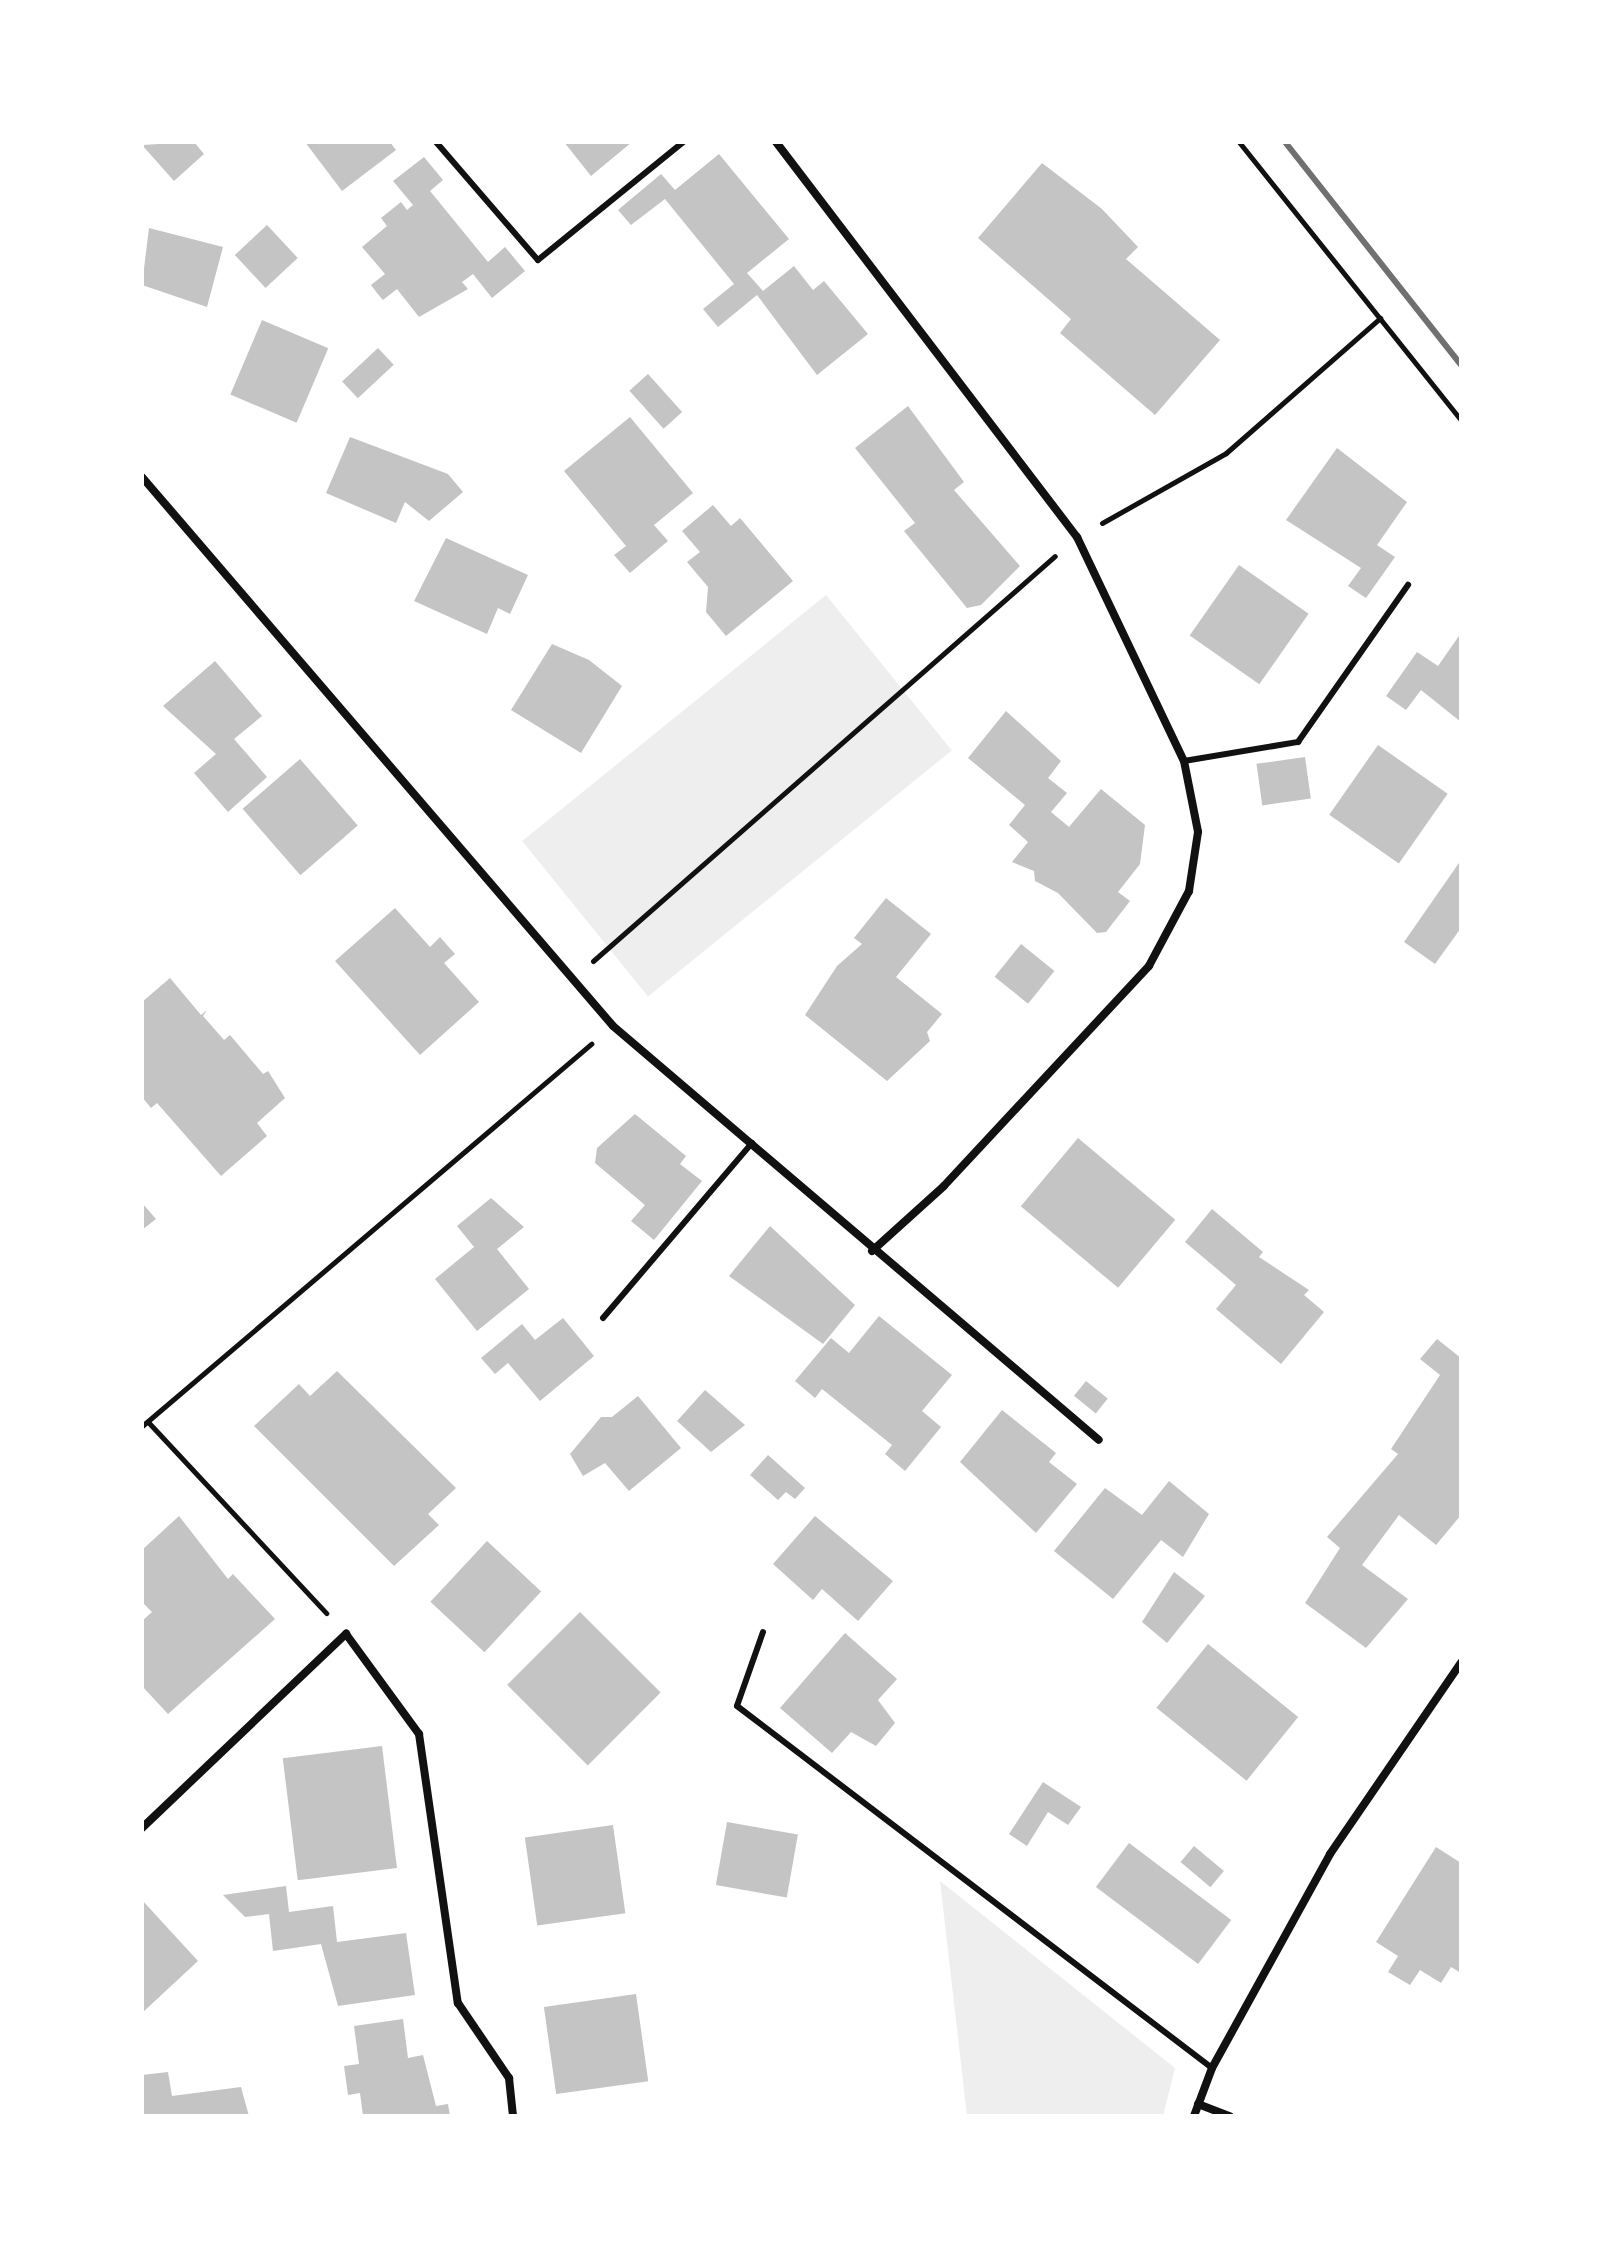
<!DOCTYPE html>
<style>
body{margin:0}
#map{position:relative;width:1603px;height:2258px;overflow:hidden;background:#fff;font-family:Literata,serif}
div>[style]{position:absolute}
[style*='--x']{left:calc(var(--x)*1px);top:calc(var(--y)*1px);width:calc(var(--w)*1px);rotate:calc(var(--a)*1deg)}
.green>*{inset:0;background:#eee;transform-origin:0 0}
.building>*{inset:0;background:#c4c4c4;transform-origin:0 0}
.path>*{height:5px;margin:-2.5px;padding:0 2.5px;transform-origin:2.5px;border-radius:2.5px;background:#111}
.service>*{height:6px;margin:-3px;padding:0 3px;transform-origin:3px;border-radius:3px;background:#111}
.minor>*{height:8px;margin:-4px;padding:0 4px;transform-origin:4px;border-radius:4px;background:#111}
.rail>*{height:6px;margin:-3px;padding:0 3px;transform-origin:3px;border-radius:3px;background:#707070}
span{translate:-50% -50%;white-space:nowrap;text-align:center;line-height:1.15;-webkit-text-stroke:8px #fff;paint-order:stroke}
.frame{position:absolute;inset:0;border:144px solid #fff;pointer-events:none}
</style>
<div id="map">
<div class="green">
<i style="left:826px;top:595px;width:200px;height:391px;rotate:51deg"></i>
<i style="clip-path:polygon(940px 1881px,1175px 2068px,1163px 2116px,967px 2116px)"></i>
</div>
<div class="building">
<i style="clip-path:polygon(194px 142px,204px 154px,174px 181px,142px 145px)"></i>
<i style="clip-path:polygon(305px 142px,390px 142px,396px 150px,342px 191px)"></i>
<i style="clip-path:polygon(564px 142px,632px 142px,591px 176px)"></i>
<i style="clip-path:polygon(719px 154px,789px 239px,747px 273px,763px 291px,794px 266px,813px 290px,824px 281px,868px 334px,817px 375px,757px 295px,718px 327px,703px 309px,734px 284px,665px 199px,631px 225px,618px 210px,661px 174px,675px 190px)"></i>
<i style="clip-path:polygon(424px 157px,443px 180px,430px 191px,488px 262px,505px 247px,525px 271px,492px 298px,473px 274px,462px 282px,468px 289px,419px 317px,397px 289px,383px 300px,377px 293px,371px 285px,385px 274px,362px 247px,387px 226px,381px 218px,401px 202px,407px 210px,413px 205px,393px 181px)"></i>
<i style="clip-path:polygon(1042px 163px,1102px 209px,1138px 247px,1126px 259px,1220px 340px,1155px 415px,1060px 333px,1071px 319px,978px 238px)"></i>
<i style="left:267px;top:225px;width:45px;height:44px;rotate:47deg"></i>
<i style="clip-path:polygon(149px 228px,223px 247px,207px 307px,142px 285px)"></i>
<i style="left:262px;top:320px;width:72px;height:81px;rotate:23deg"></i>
<i style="left:378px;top:348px;width:23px;height:49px;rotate:47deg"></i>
<i style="left:648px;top:374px;width:51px;height:25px;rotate:48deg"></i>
<i style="clip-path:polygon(908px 406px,964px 482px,954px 490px,1020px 566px,981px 605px,967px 608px,904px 531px,915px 523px,855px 448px)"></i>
<i style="clip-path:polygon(630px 417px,693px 493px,654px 525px,668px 541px,630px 573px,614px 555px,626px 546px,564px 471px)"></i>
<i style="clip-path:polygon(350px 437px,448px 474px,463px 492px,429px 521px,405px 502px,396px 523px,326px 493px)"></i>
<i style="clip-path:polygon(1337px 448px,1407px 502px,1377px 545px,1395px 557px,1366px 598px,1348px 586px,1361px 568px,1286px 520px)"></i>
<i style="clip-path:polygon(713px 505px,731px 526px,740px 518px,793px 581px,726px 636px,706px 612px,708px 587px,687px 562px,700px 552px,682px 531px)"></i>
<i style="clip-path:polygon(446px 538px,528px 575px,510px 614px,498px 608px,487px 634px,414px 601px)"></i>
<i style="left:1239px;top:565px;width:85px;height:86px;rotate:35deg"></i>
<i style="clip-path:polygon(1461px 633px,1461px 722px,1421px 690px,1406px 710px,1386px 696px,1417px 652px,1438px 666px)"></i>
<i style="clip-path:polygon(552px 644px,589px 660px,622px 686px,581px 753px,511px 710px)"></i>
<i style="clip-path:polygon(215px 661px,262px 716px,234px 739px,267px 777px,228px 812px,194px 773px,216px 754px,163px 706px)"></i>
<i style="clip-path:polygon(1006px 711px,1061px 761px,1048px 778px,1067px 793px,1051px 812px,1069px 827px,1101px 789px,1145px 825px,1140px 864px,1118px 892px,1130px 901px,1106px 932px,1097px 933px,1058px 893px,1035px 881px,1034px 871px,1012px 862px,1028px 842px,1009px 825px,1025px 805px,968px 758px)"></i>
<i style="left:1378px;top:745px;width:85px;height:85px;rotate:35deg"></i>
<i style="left:1305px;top:757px;width:42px;height:49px;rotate:82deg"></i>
<i style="left:300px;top:759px;width:88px;height:76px;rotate:49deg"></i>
<i style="clip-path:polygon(1461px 860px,1461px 928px,1435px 964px,1404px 942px)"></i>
<i style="clip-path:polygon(886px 898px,931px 934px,896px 977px,942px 1014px,927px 1032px,930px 1041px,887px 1081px,805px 1015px,837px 966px,862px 944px,854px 938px)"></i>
<i style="clip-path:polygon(395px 908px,430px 947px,440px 937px,455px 954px,444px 963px,479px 1002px,420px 1055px,335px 961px)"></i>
<i style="left:1021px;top:944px;width:43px;height:42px;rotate:39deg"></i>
<i style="clip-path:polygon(170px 978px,201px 1015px,207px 1010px,203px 1016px,224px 1040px,230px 1035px,263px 1074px,268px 1071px,285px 1098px,257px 1123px,267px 1136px,221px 1176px,157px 1103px,151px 1108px,142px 1097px,142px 1002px)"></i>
<i style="clip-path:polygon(635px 1114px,686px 1156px,680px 1164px,702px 1181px,654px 1240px,631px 1221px,645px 1205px,595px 1163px,597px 1148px)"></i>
<i style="left:1078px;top:1138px;width:127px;height:89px;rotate:40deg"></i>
<i style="clip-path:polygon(491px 1198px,524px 1227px,497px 1249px,529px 1289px,477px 1331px,435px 1279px,474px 1247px,457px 1226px)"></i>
<i style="clip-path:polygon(142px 1203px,156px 1219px,142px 1230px)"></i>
<i style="clip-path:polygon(1212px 1209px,1263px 1252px,1259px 1257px,1309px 1290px,1304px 1295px,1324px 1312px,1281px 1364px,1216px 1309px,1236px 1285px,1185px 1242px)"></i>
<i style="clip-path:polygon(770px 1226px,855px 1305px,823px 1344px,729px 1276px)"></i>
<i style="clip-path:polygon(879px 1316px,952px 1375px,922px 1411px,941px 1427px,905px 1471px,885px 1454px,892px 1445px,822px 1389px,815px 1398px,795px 1381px,831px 1338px,849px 1353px)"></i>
<i style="clip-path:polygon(563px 1318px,594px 1356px,540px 1401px,508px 1363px,495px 1374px,481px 1358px,522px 1324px,535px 1340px)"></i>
<i style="clip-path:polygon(1437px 1339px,1461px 1358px,1461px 1515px,1436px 1545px,1399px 1515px,1362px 1565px,1408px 1599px,1366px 1648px,1305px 1603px,1340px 1548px,1327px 1537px,1398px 1454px,1391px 1449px,1440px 1375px,1420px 1359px)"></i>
<i style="clip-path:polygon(337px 1371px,456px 1488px,428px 1514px,439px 1525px,394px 1566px,254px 1426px,299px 1384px,310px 1396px)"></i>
<i style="left:1086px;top:1381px;width:28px;height:19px;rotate:39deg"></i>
<i style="clip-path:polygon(705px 1390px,745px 1425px,711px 1452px,677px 1421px)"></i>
<i style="clip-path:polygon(638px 1396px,681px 1448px,629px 1491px,605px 1463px,583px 1476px,570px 1454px,601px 1417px,612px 1417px)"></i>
<i style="clip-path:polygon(1002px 1410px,1056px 1453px,1049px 1462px,1077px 1484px,1036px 1533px,960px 1462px)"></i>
<i style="clip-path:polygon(768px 1455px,805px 1488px,795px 1499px,786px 1492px,778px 1500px,750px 1475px)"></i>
<i style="clip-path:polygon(1169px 1481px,1209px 1514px,1183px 1557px,1161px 1540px,1113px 1599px,1054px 1551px,1105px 1488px,1142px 1515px)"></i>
<i style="clip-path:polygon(179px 1516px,228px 1579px,233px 1574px,275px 1619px,168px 1714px,142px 1686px,142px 1621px,152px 1612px,142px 1602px,142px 1550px)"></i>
<i style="clip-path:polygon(815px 1516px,893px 1581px,858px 1621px,822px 1589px,813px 1600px,773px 1564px)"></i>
<i style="left:487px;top:1541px;width:74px;height:83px;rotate:43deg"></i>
<i style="clip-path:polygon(1174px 1572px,1205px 1596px,1167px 1643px,1142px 1622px)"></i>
<i style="left:580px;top:1612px;width:114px;height:103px;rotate:45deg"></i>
<i style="clip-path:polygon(845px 1633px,897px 1679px,878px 1700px,895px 1723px,876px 1746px,851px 1732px,832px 1753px,780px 1708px)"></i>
<i style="left:1208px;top:1644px;width:116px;height:82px;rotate:39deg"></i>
<i style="left:382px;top:1746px;width:123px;height:100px;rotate:83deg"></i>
<i style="clip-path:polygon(1043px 1782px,1081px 1807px,1068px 1825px,1048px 1812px,1027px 1846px,1009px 1834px)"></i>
<i style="left:727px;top:1822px;width:72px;height:64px;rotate:10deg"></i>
<i style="left:613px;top:1825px;width:89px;height:89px;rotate:82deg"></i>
<i style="left:1129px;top:1843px;width:128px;height:55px;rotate:37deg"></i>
<i style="left:1194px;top:1846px;width:39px;height:21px;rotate:40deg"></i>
<i style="clip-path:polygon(1436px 1847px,1461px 1863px,1461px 1973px,1451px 1967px,1441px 1983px,1420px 1970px,1410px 1985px,1388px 1972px,1398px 1956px,1376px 1942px)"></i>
<i style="clip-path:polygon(286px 1886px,289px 1912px,333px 1906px,337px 1942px,406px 1933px,415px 1995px,338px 2006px,321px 1944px,273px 1951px,269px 1914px,245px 1917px,223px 1895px)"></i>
<i style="clip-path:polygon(142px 1900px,198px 1961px,142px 2013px)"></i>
<i style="left:636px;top:1994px;width:88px;height:93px;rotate:82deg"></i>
<i style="clip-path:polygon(403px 2019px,408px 2058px,423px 2055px,436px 2106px,448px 2104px,450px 2116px,363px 2116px,360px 2093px,348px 2095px,344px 2066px,359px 2064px,354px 2026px)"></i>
<i style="clip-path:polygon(168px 2072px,172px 2096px,241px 2087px,249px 2116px,142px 2116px,142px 2075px)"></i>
</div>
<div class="path">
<i style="--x:1239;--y:142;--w:356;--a:51.4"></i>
<i style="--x:1102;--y:523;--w:142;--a:-29.4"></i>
<i style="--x:1226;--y:453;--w:205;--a:-41.2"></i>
<i style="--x:593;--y:961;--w:614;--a:-41.24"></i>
<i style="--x:149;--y:1423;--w:260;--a:47"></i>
<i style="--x:142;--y:1426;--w:590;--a:-40.39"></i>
</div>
<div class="service">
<i style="--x:436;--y:142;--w:156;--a:49.2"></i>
<i style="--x:538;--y:260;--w:187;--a:-39.1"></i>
<i style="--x:1184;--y:761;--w:116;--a:-9.5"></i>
<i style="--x:1298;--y:742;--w:192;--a:-55"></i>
<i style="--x:603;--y:1318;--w:230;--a:-49.6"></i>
<i style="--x:763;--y:1632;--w:78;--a:109.4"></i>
<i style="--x:737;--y:1706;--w:597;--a:37.31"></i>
</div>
<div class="minor">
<i style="--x:776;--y:142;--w:497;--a:52.7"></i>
<i style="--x:1077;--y:537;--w:248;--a:64.5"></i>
<i style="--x:1184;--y:761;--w:72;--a:78.8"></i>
<i style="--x:1198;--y:832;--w:60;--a:98.7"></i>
<i style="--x:1189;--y:891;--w:85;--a:118.1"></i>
<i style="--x:1149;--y:966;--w:301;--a:133"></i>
<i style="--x:944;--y:1186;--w:97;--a:137.9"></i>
<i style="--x:142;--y:477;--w:723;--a:49.37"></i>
<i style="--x:613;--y:1026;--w:638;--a:40.43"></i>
<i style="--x:142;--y:1828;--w:282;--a:-43.6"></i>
<i style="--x:346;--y:1634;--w:124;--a:53.9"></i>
<i style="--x:419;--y:1734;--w:272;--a:81.8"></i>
<i style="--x:458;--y:2003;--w:91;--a:55.8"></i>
<i style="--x:509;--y:2078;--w:38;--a:84"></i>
<i style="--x:1198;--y:2104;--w:34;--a:21"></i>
<i style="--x:1194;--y:2116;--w:51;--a:-69.4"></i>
<i style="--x:1212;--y:2068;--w:244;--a:-61.1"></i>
<i style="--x:1330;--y:1854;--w:232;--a:-55.6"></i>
</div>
<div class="rail">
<i style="--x:1285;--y:142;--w:284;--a:51.7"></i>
</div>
<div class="frame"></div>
</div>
